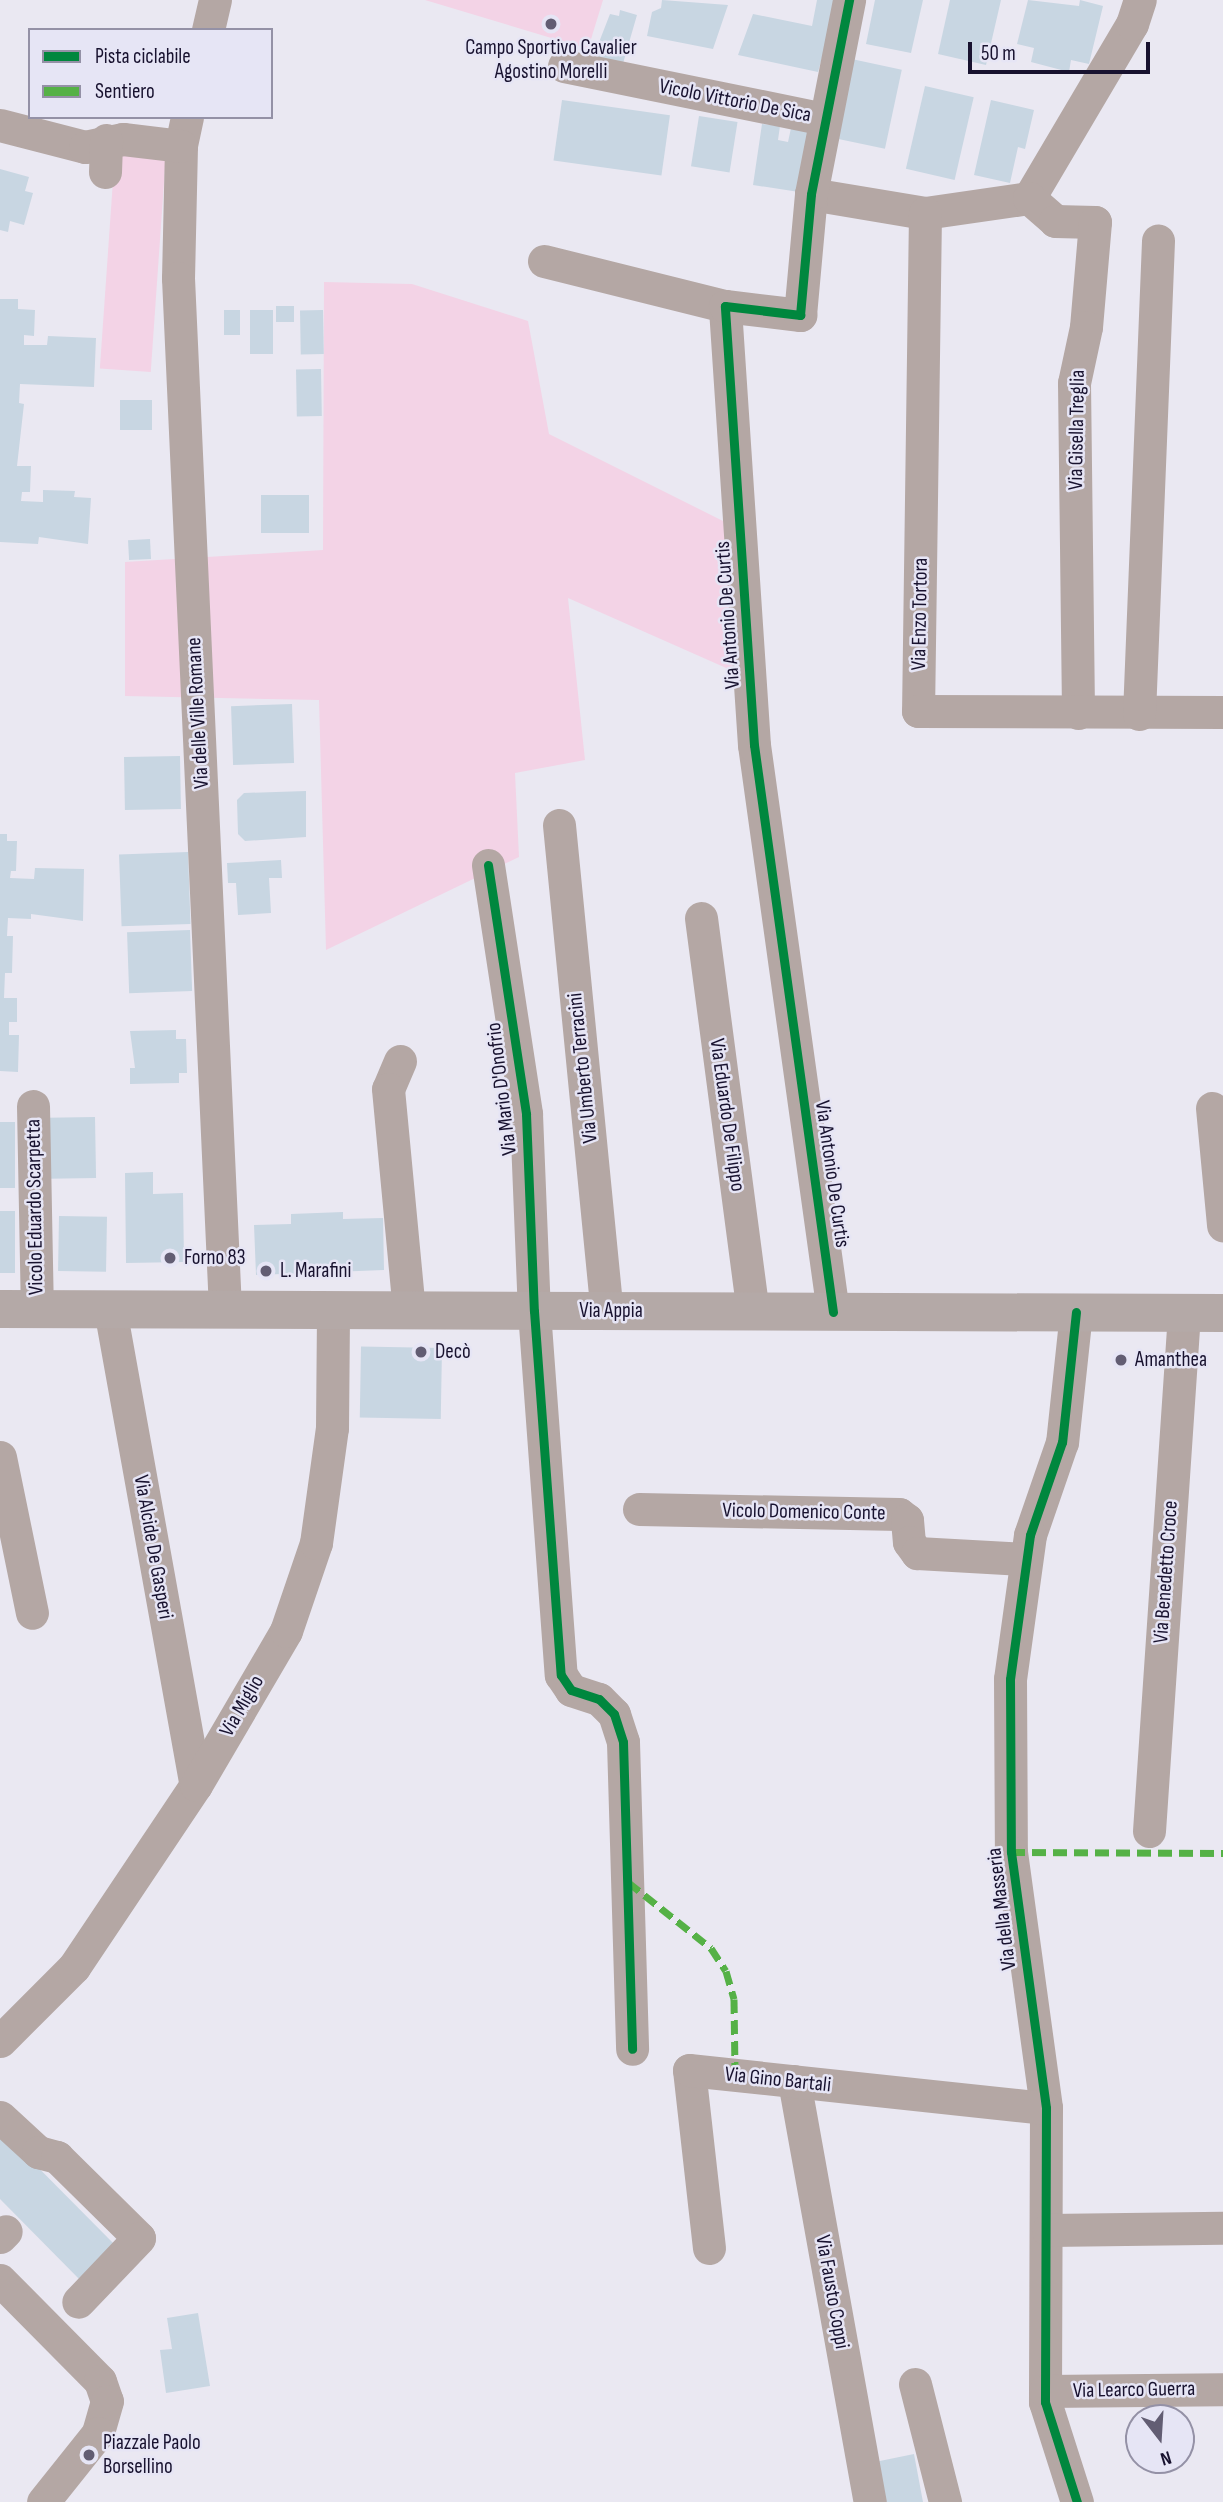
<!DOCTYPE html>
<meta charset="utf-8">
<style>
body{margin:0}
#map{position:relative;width:1223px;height:2502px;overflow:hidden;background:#eae8f2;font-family:"Sofia Sans Condensed",sans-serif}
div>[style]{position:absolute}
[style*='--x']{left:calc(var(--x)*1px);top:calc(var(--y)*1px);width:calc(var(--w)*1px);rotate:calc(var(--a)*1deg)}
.green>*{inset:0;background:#f3d3e6;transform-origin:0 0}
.building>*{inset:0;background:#c8d6e2;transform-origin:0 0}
.minor>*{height:33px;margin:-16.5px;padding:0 16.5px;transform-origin:16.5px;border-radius:16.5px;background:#b4a7a4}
.major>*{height:38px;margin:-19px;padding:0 19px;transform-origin:19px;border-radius:19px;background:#b4a9a7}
.quiet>*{height:7px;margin-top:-3.5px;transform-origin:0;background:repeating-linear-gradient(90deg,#55b146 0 14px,transparent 0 21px)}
.cycleway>*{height:9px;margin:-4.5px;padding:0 4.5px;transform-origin:4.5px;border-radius:4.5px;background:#00873e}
.dots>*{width:19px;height:19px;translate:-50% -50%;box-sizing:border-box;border:4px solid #e6e5f5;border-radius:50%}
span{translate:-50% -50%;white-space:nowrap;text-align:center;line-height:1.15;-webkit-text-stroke:5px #e6e5f5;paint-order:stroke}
.poi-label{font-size:21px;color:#18122f}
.left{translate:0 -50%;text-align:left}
.street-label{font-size:21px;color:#18122f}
.legend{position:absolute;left:28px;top:28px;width:245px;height:91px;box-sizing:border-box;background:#e6e5f5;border:2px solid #9491a6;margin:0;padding:9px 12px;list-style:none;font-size:21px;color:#18122f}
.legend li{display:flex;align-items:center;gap:14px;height:35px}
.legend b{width:35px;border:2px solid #9491a6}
.north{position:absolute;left:1125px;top:2404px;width:70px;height:70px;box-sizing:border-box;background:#e6e5f5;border:2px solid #9491a6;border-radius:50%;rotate:163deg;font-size:19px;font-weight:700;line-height:28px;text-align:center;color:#18122f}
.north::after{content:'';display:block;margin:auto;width:24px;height:32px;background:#625d73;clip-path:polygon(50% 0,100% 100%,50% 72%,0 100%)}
.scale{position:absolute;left:968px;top:42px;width:182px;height:32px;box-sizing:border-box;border:4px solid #18122f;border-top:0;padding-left:9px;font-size:21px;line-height:24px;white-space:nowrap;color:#18122f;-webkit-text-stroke:5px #e6e5f5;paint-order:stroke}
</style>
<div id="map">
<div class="green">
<i style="clip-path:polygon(425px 0,603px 0,588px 49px)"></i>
<i style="left:115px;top:152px;width:51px;height:217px;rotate:4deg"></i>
<i style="clip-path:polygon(324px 282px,412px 284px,528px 321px,549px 434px,731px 525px,742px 675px,568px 598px,585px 760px,515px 773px,519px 857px,326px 950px,319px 700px,125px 696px,125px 562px,323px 550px)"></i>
</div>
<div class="building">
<i style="clip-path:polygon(662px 0,728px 5px,713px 49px,647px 36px,652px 12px,661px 8px)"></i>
<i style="clip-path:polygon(817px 0,838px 0,818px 72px,738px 55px,753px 14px,812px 26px)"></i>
<i style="clip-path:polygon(875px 0,923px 0,911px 53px,866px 44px)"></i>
<i style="clip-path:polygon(950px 0,1001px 0,986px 65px,938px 54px)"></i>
<i style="clip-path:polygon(1028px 0,1079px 6px,1080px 0,1103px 6px,1089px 64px,1071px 60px,1069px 72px,1031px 62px,1034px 48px,1017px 44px)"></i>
<i style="clip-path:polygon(620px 10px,637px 15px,622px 67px,597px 61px,600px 51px,596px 50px,610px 14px,619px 16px)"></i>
<i style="left:847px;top:58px;width:56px;height:81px;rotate:12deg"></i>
<i style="left:925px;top:86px;width:50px;height:85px;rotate:13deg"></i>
<i style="left:562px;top:100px;width:109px;height:61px;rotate:8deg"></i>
<i style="clip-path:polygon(991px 100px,1034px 110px,1025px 149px,1018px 147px,1010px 183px,974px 175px)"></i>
<i style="left:699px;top:116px;width:39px;height:51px;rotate:9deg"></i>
<i style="clip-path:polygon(762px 124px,780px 126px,778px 140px,788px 142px,791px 128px,809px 131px,799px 192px,753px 185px)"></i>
<i style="clip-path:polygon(0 169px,29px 177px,25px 191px,33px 193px,24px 225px,10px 221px,8px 232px,0 230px)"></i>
<i style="clip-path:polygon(0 299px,18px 299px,18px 309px,35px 310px,34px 336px,24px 335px,24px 345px,47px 345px,48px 336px,96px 338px,94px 387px,20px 384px,19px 403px,24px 404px,17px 466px,31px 466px,30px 492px,22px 492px,21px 501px,43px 502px,43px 490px,75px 491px,74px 497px,91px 498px,88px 544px,39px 537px,38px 544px,0 542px)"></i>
<i style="left:276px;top:306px;width:18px;height:16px"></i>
<i style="left:224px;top:310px;width:16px;height:25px"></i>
<i style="left:250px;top:310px;width:23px;height:44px"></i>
<i style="left:323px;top:310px;width:44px;height:23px;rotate:89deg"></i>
<i style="left:321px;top:369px;width:47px;height:25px;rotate:89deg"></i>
<i style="left:152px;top:400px;width:30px;height:32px;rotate:90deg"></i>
<i style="left:309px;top:495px;width:38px;height:48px;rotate:90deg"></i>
<i style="left:150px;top:539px;width:20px;height:22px;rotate:87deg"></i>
<i style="left:292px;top:704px;width:59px;height:61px;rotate:88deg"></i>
<i style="left:180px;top:756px;width:53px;height:56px;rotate:89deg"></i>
<i style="clip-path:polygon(306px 791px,306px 837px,245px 841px,238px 834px,237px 800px,244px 793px)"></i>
<i style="clip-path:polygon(0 834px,7px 834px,7px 841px,17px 841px,16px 871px,11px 871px,10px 878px,34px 879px,35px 868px,84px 869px,83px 921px,31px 914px,31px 919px,8px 918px,7px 936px,13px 936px,12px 973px,5px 973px,4px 998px,17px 998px,17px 1022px,9px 1022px,9px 1035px,19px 1035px,18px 1072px,0 1071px)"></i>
<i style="left:188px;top:852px;width:72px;height:69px;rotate:88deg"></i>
<i style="clip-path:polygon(281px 860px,282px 878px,269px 878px,271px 913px,238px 915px,236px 883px,228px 883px,227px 863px)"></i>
<i style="left:190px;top:930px;width:61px;height:63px;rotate:88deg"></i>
<i style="clip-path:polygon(176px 1030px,176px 1039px,186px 1039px,187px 1073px,179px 1073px,179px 1083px,130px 1084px,130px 1068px,135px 1068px,130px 1031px)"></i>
<i style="left:95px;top:1117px;width:61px;height:48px;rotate:89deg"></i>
<i style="left:0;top:1122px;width:15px;height:66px"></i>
<i style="clip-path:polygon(153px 1172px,153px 1194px,183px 1193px,184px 1262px,126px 1263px,125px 1173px)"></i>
<i style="left:0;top:1211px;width:15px;height:62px"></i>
<i style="clip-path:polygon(343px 1212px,343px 1219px,383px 1218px,384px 1270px,256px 1275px,254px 1225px,291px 1224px,291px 1214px)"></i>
<i style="left:59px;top:1216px;width:48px;height:55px;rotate:1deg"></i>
<i style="left:442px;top:1348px;width:71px;height:81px;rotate:91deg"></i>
<i style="clip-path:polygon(0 2129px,118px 2248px,83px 2283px,0 2199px)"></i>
<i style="clip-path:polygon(198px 2313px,210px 2386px,166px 2393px,160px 2350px,172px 2349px,167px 2318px)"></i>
<i style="clip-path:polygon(914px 2454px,923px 2502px,878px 2502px,870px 2463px)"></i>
</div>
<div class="minor">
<i style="--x:208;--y:30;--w:31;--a:-77"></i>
<i style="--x:564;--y:66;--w:265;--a:11.5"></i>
<i style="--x:187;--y:117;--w:30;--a:102"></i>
<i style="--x:181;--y:146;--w:132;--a:91.3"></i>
<i style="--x:178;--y:278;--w:1033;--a:87.39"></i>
<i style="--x:0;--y:125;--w:88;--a:14.5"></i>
<i style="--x:85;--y:147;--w:39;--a:-12"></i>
<i style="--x:123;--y:139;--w:58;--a:6.9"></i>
<i style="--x:105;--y:172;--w:32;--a:-88"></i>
<i style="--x:811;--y:194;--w:116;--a:9.5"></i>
<i style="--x:925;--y:213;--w:105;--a:-8.2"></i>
<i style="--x:1029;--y:198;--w:202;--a:-59.4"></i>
<i style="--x:1132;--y:24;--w:25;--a:-72"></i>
<i style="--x:1029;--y:198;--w:35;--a:41"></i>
<i style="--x:1055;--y:221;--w:40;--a:1.4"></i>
<i style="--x:1095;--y:222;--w:105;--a:94.9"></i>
<i style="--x:1086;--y:327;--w:57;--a:102.1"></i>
<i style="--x:1074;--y:383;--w:330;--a:89.3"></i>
<i style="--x:925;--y:213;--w:498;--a:90.8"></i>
<i style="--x:918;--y:711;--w:305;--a:0.2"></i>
<i style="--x:544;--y:261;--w:187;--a:14"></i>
<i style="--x:1139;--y:714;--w:474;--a:-87.7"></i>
<i style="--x:559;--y:825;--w:488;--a:84.4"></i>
<i style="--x:488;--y:865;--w:252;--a:81.3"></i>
<i style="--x:526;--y:1114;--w:197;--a:87.7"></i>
<i style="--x:534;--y:1311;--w:365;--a:85.8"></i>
<i style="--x:561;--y:1675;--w:18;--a:56"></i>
<i style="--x:571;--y:1690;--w:29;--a:18"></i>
<i style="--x:599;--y:1699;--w:21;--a:45"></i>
<i style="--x:614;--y:1714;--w:29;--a:72"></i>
<i style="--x:623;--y:1742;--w:307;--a:88.3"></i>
<i style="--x:701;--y:918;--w:396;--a:82.5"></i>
<i style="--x:400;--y:1061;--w:30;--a:113"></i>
<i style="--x:388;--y:1089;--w:222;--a:84.6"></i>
<i style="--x:33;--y:1106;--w:203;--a:88.9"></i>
<i style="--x:1212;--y:1108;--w:118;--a:84.6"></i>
<i style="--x:110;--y:1309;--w:484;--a:79.8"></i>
<i style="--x:833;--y:1312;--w:572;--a:-97.93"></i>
<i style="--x:754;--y:745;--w:440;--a:-93.8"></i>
<i style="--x:725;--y:306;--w:76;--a:6.8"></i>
<i style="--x:800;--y:315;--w:121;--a:-84.8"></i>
<i style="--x:811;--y:194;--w:198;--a:-78.9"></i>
<i style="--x:1076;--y:1312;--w:131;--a:96.1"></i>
<i style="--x:1062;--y:1442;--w:98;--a:109"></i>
<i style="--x:1030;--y:1535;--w:145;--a:97.9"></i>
<i style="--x:1010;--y:1679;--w:173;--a:89.7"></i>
<i style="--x:1011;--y:1852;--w:258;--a:82.2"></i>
<i style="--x:1046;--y:2108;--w:294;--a:90.2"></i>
<i style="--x:1045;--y:2402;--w:105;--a:72.3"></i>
<i style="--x:0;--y:1457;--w:159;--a:78.4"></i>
<i style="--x:639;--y:1509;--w:260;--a:1.1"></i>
<i style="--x:899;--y:1514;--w:10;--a:37"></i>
<i style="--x:907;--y:1520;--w:22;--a:85"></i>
<i style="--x:909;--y:1542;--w:14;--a:54"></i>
<i style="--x:917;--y:1553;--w:109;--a:3.2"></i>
<i style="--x:1149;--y:1831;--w:519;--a:-86.13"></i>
<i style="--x:0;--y:2041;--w:105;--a:-45"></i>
<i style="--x:74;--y:1967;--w:219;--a:-56.2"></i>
<i style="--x:196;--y:1785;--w:178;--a:-59.7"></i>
<i style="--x:286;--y:1631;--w:93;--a:-71.2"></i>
<i style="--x:316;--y:1543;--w:116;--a:-82.1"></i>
<i style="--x:332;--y:1428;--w:118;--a:-89.5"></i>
<i style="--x:794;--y:2081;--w:428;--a:79.8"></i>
<i style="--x:0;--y:2117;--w:52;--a:42.6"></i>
<i style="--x:38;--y:2152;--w:20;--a:15"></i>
<i style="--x:57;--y:2157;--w:115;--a:44.6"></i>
<i style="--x:139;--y:2238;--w:88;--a:133.6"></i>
<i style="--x:1048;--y:2230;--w:175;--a:-0.7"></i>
<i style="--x:0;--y:2237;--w:8;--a:-45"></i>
<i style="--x:709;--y:2248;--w:179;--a:-96.4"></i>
<i style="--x:689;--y:2070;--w:359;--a:6.1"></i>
<i style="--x:0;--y:2280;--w:142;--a:45.3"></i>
<i style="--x:100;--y:2381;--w:21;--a:71"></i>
<i style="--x:107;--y:2401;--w:33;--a:106"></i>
<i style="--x:98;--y:2433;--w:88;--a:128.6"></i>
<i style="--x:915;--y:2384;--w:122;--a:75.7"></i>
<i style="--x:1045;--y:2391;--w:178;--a:-0.6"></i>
</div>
<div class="major">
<i style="--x:0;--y:1309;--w:1223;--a:0.19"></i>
</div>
<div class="quiet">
<i style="--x:1011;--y:1852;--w:212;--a:0.3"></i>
<i style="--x:628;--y:1882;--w:106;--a:38.5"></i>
<i style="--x:711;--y:1948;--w:27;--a:57"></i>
<i style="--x:726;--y:1971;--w:29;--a:74"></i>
<i style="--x:734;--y:1999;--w:76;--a:89.2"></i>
</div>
<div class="cycleway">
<i style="--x:488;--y:865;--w:252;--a:81.3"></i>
<i style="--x:526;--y:1114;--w:197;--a:87.7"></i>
<i style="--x:534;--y:1311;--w:365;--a:85.8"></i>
<i style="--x:561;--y:1675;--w:18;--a:56"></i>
<i style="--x:571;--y:1690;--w:29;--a:18"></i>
<i style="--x:599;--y:1699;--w:21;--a:45"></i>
<i style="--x:614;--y:1714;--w:29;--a:72"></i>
<i style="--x:623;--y:1742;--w:307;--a:88.3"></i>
<i style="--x:833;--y:1312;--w:572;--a:-97.93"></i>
<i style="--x:754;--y:745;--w:440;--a:-93.8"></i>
<i style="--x:725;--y:306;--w:76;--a:6.8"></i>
<i style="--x:800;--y:315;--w:121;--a:-84.8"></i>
<i style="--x:811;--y:194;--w:198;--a:-78.9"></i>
<i style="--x:1076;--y:1312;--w:131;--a:96.1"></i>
<i style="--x:1062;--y:1442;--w:98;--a:109"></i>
<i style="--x:1030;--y:1535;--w:145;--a:97.9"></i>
<i style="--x:1010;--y:1679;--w:173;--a:89.7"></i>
<i style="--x:1011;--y:1852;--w:258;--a:82.2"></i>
<i style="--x:1046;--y:2108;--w:294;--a:90.2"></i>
<i style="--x:1045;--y:2402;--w:105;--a:72.3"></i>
</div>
<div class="dots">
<i style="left:551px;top:24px;background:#625d73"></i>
<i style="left:170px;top:1258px;background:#625d73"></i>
<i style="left:266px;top:1271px;background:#625d73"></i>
<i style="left:421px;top:1352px;background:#625d73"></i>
<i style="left:1121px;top:1360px;background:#625d73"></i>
<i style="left:89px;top:2455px;background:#625d73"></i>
</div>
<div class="poi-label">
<span style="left:551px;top:60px">Campo Sportivo Cavalier<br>Agostino Morelli</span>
<span class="left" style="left:184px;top:1258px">Forno 83</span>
<span class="left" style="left:280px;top:1271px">L. Marafini</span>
<span class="left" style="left:435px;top:1352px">Decò</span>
<span class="left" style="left:1135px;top:1360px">Amanthea</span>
<span class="left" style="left:103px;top:2455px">Piazzale Paolo<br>Borsellino</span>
</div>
<div class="street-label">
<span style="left:735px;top:101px;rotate:11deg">Vicolo Vittorio De Sica</span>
<span style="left:1077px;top:430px;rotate:-89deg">Via Gisella Treglia</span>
<span style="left:920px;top:614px;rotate:-89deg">Via Enzo Tortora</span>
<span style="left:728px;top:615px;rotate:-94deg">Via Antonio De Curtis</span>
<span style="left:198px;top:713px;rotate:-93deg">Via delle Ville Romane</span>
<span style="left:583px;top:1068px;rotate:-96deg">Via Umberto Terracini</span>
<span style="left:502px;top:1089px;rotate:-97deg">Via Mario D'Onofrio</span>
<span style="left:727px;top:1115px;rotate:82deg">Via Eduardo De Filippo</span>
<span style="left:832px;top:1174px;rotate:82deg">Via Antonio De Curtis</span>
<span style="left:35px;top:1207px;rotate:-91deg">Vicolo Eduardo Scarpetta</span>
<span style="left:611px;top:1311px">Via Appia</span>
<span style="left:804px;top:1512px;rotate:1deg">Vicolo Domenico Conte</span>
<span style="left:153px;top:1547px;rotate:80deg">Via Alcide De Gasperi</span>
<span style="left:1166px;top:1572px;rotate:-86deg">Via Benedetto Croce</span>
<span style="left:242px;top:1706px;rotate:-60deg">Via Miglio</span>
<span style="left:1002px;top:1909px;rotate:-97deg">Via della Masseria</span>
<span style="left:778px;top:2080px;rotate:6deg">Via Gino Bartali</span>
<span style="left:832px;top:2292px;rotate:80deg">Via Fausto Coppi</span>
<span style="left:1134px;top:2390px;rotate:-1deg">Via Learco Guerra</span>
</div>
<ul class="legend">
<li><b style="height:9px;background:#00873e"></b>Pista ciclabile</li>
<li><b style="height:9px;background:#55b146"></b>Sentiero</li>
</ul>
<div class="north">N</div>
<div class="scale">50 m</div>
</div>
